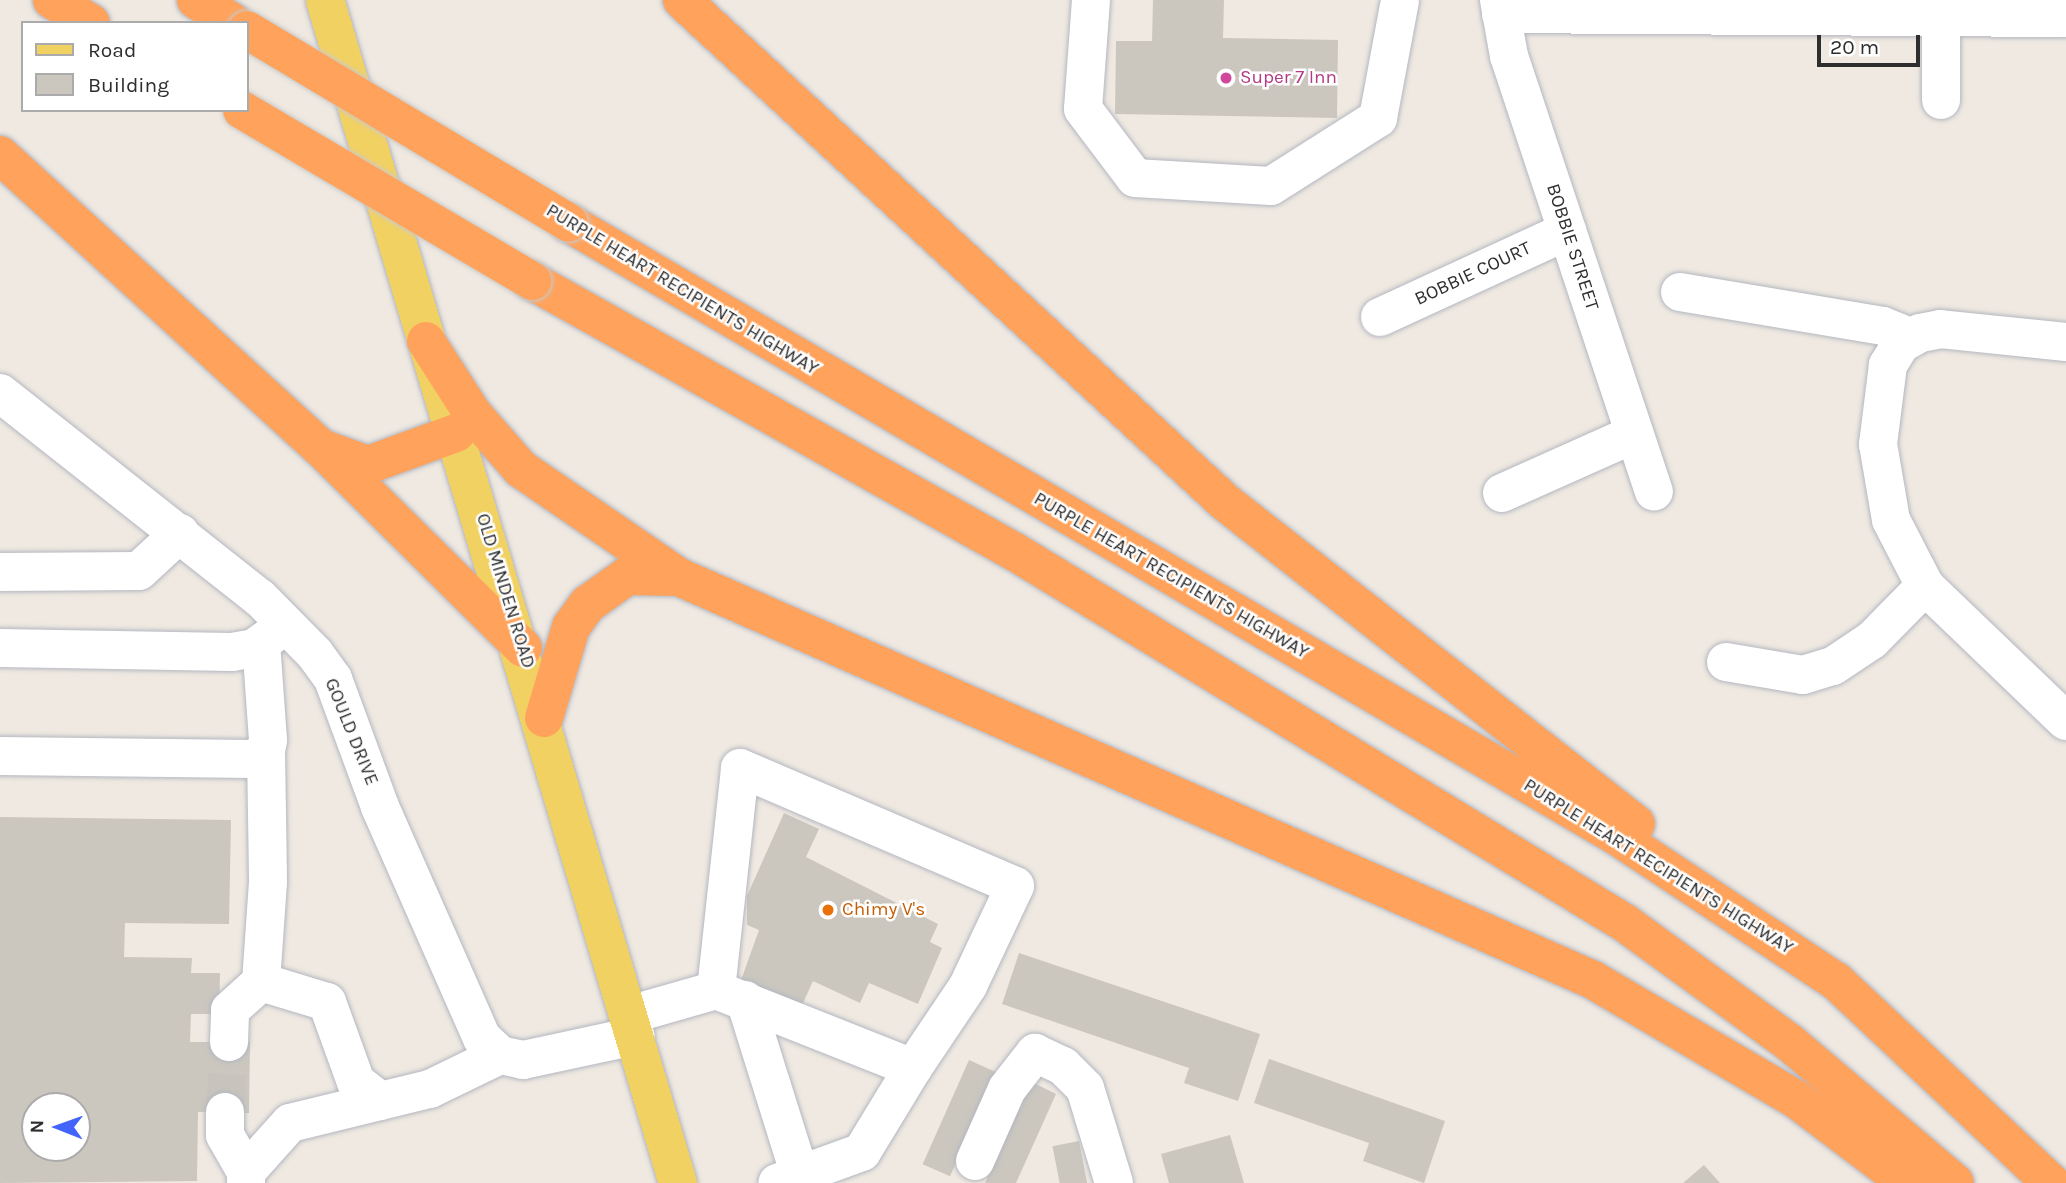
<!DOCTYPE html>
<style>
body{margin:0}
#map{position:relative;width:2066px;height:1183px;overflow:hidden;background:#efe9e1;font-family:Karla,sans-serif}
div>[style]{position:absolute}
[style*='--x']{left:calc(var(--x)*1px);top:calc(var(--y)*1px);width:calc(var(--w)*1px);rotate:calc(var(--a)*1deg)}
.building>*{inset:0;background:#cbc7bf;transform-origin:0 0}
.minor-tunnel>*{height:38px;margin-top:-19px;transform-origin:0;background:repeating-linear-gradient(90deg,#c8c4bd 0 38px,transparent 0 57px)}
.roads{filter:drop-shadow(0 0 2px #b4b7c1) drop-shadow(0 0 2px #b4b7c1)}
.minor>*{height:38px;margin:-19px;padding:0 19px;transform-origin:19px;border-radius:19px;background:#fff}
.major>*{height:38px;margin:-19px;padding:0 19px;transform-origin:19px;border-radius:19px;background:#f2d163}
.highway>*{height:38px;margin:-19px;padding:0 19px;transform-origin:19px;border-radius:19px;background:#ffa35c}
.bridges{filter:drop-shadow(0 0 2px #c9c9c9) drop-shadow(0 0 2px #c9c9c9)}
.highway-bridge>*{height:38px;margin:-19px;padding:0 19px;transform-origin:19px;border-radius:19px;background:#ffa35c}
.dots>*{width:19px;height:19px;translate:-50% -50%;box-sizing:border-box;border:4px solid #fff;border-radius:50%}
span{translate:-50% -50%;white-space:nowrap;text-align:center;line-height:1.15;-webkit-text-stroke:5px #fff;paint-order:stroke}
.hotel-label{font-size:19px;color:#b23c85}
.left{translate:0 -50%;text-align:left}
.street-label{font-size:19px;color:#2e2e2e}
.food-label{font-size:19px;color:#c56008}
.legend{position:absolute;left:21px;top:21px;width:228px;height:91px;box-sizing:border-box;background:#fff;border:2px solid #ababab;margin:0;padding:9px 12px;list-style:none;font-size:21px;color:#2e2e2e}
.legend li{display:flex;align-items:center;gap:14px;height:35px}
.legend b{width:35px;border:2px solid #ababab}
.north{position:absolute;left:21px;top:1092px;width:70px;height:70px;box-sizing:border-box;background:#fff;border:2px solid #ababab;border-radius:50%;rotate:271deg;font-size:19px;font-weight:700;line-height:28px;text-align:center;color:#2e2e2e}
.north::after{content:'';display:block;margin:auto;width:24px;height:32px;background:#4264fb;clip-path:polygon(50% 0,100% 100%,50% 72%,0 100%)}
.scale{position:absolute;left:1817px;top:35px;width:103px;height:32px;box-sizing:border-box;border:4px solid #2e2e2e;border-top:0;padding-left:9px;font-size:21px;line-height:24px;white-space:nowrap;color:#2e2e2e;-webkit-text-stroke:5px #fff;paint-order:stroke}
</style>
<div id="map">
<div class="building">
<i style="clip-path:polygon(1153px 0,1224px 0,1223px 38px,1338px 40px,1337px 118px,1115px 114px,1116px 41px,1152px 41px)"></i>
<i style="clip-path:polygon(784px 813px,819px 829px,806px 857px,938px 924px,930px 942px,942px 948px,918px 1004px,869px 983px,860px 1003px,813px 981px,800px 1010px,740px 983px,759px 930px,747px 925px,747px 896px)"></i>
<i style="clip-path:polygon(evenodd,0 817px,231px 820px,229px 924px,125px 923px,124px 957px,192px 958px,191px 973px,220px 973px,219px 1014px,191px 1014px,190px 1042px,250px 1042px,249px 1113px,198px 1112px,197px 1181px,0 1183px,0 817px,35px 1106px,77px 1106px,77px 1148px,35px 1148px,35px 1106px)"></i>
<i style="clip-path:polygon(1019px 953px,1260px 1034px,1238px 1101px,1184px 1083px,1189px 1068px,1002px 1004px)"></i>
<i style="clip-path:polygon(1269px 1059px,1445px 1121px,1424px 1183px,1363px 1161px,1369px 1143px,1254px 1103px)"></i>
<i style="left:969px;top:1060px;width:30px;height:114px;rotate:24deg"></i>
<i style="clip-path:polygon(1030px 1081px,1056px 1094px,1016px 1183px,985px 1183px)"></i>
<i style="clip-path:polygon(1230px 1135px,1244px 1183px,1169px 1183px,1161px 1154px)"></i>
<i style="left:1079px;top:1141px;width:43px;height:27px;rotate:79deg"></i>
<i style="clip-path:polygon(1704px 1165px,1720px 1183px,1683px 1183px)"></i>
</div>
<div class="minor-tunnel">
<i style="--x:225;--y:1112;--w:70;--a:-86.7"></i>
</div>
<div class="roads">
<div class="minor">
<i style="--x:1091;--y:0;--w:109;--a:94.2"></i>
<i style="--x:1083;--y:109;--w:86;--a:53"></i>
<i style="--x:1135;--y:178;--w:136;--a:3.4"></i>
<i style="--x:1271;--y:186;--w:127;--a:-32.4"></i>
<i style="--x:1378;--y:118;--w:120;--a:-79.4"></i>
<i style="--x:1499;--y:0;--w:57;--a:79.9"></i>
<i style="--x:1509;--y:56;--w:459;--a:71.6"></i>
<i style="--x:1941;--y:0;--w:100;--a:90"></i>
<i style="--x:1501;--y:14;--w:565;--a:0.41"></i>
<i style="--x:1680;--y:292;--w:206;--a:9.5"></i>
<i style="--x:1883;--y:326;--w:31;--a:22"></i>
<i style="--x:1380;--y:317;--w:206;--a:-24.7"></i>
<i style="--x:2066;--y:342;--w:126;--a:-174.1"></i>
<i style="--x:1941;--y:329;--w:21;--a:169"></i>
<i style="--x:1920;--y:333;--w:22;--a:150"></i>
<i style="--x:1901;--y:344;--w:25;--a:122"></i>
<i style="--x:1888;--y:365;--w:80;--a:97.2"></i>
<i style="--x:1878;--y:444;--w:77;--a:80.3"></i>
<i style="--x:1891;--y:520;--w:74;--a:62.7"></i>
<i style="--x:1925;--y:586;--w:195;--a:43.8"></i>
<i style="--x:0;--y:393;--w:331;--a:38.3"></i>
<i style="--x:260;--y:598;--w:78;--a:45.5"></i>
<i style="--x:315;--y:654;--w:31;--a:54"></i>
<i style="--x:333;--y:679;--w:136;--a:69.8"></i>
<i style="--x:380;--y:807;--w:253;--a:66.2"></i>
<i style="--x:482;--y:1038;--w:25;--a:43"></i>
<i style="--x:500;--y:1055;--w:24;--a:12"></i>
<i style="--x:523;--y:1060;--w:115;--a:-12.1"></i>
<i style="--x:1502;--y:493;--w:145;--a:-24.1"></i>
<i style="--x:0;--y:572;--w:139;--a:-0.4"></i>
<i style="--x:139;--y:571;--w:56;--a:-42.8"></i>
<i style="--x:0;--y:648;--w:232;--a:1"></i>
<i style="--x:232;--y:652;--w:22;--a:-10"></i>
<i style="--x:254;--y:648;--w:31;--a:-36"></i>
<i style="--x:1726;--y:662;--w:78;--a:9.6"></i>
<i style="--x:1803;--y:675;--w:31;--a:-17"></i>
<i style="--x:1833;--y:666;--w:47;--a:-33.7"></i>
<i style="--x:1872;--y:640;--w:76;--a:-45.5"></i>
<i style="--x:266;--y:751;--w:131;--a:89.1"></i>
<i style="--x:268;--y:882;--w:100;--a:94"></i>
<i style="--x:261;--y:982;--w:69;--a:16.9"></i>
<i style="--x:327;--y:1002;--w:85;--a:70.1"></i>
<i style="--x:356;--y:1082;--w:31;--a:38"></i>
<i style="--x:0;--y:756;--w:253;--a:0.7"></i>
<i style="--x:253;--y:759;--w:15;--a:-32"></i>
<i style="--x:266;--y:751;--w:11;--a:-80"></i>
<i style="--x:268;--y:740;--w:97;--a:-94.1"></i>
<i style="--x:716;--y:990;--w:223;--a:-83.8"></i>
<i style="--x:740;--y:768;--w:299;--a:23.2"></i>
<i style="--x:1015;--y:886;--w:110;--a:115.2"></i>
<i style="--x:968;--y:986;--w:99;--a:123.9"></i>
<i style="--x:745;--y:1000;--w:183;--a:72.6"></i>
<i style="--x:629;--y:1015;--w:91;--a:-16"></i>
<i style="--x:716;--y:990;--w:212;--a:21.6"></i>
<i style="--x:913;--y:1068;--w:98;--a:121.3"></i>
<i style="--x:862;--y:1152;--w:90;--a:160"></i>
<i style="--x:229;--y:1042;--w:32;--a:-88"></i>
<i style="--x:230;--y:1010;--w:42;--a:-42.1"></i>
<i style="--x:225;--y:1112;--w:23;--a:90"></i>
<i style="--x:225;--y:1135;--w:43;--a:60.4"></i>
<i style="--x:975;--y:1161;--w:79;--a:-66"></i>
<i style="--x:1007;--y:1089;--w:46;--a:-52.1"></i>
<i style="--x:1035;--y:1053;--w:31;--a:25"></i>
<i style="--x:1063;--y:1066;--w:31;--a:45"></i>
<i style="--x:1085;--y:1088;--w:99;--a:73"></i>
<i style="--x:246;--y:1183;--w:11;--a:-90"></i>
<i style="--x:246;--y:1172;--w:66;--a:-48.1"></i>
<i style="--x:290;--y:1123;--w:144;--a:-13.7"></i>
<i style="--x:430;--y:1089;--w:78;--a:-25.9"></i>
</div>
<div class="major">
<i style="--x:325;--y:0;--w:1235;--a:73.39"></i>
</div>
<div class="highway">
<i style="--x:52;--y:0;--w:45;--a:30.5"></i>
<i style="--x:196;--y:0;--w:44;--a:31.2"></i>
<i style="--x:682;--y:0;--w:739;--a:42.75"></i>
<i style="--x:1225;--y:502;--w:522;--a:38.08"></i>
<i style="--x:0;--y:155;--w:432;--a:42.4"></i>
<i style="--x:319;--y:446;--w:287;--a:44.7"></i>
<i style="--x:569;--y:223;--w:1212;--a:30.33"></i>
<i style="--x:1615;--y:835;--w:265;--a:33.5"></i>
<i style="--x:1836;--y:981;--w:295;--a:43.2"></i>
<i style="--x:532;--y:281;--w:554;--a:29.3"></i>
<i style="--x:1015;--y:552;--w:714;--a:31.31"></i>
<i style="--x:1625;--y:923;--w:204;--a:36"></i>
<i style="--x:1790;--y:1043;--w:216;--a:40.3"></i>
<i style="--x:426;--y:341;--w:85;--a:57.4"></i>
<i style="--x:472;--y:413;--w:74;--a:48.8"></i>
<i style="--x:521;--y:469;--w:188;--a:34.4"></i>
<i style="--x:326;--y:450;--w:45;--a:19.7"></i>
<i style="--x:368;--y:465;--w:94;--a:-20"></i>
<i style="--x:544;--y:718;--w:95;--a:-73.5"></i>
<i style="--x:571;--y:627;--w:29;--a:-54"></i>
<i style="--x:588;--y:604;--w:48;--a:-35.7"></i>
<i style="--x:627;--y:576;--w:52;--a:1.1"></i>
<i style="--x:679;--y:577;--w:999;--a:23.79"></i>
<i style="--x:1593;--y:980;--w:235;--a:30.4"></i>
<i style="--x:1796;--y:1099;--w:139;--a:37.1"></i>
</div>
</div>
<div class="bridges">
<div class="highway-bridge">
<i style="--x:247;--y:30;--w:375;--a:30.9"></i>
<i style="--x:242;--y:110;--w:337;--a:30.5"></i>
</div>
</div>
<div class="dots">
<i style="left:1226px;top:78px;background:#d1479c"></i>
<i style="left:828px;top:910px;background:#e8710a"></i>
</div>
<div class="hotel-label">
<span class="left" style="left:1240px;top:78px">Super 7 Inn</span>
</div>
<div class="street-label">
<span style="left:1572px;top:247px;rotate:72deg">BOBBIE STREET</span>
<span style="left:1473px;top:274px;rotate:-25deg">BOBBIE COURT</span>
<span style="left:682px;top:290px;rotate:31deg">PURPLE HEART RECIPIENTS HIGHWAY</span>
<span style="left:1171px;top:576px;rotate:30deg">PURPLE HEART RECIPIENTS HIGHWAY</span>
<span style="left:505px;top:591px;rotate:73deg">OLD MINDEN ROAD</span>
<span style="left:351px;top:732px;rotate:68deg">GOULD DRIVE</span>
<span style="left:1658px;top:867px;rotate:32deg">PURPLE HEART RECIPIENTS HIGHWAY</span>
</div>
<div class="food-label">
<span class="left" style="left:842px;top:910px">Chimy V's</span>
</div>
<ul class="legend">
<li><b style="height:9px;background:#f2d163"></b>Road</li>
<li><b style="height:19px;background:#cbc7bf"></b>Building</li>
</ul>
<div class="north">N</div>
<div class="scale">20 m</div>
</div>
